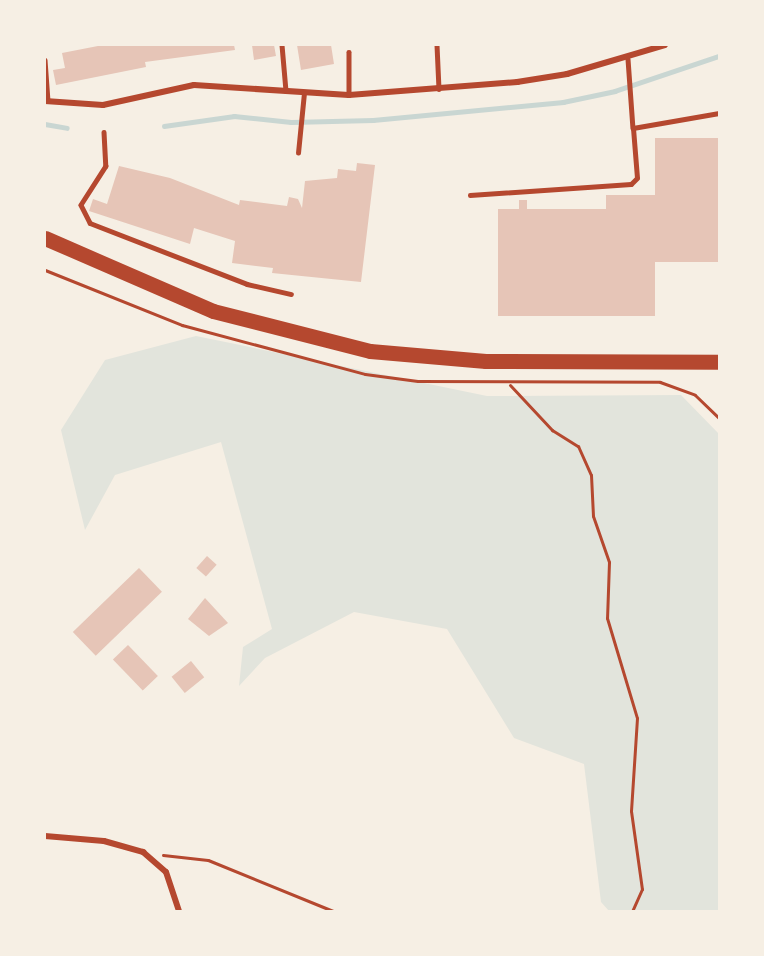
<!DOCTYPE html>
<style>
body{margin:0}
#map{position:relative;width:764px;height:956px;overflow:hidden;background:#f6efe4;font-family:Inter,sans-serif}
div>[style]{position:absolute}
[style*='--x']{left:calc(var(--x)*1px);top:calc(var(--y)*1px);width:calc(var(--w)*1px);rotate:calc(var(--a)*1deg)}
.green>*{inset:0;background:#e2e4dc}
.stream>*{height:4.5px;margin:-2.25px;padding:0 2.25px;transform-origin:2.25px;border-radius:2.25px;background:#c9d6d2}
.building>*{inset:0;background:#e6c5b7;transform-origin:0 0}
.path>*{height:3px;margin:-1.5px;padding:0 1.5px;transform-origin:1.5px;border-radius:1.5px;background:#b5482f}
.service>*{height:4.5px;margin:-2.25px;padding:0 2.25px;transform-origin:2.25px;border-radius:2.25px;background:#b5482f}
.minor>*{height:6px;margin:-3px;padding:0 3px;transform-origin:3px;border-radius:3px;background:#b5482f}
.primary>*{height:15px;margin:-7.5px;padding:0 7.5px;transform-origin:7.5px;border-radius:7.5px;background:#b5482f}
span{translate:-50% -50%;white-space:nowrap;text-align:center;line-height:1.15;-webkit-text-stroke:5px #f6efe4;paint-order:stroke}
.frame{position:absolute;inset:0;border:46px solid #f6efe4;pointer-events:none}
</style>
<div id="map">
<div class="green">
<i style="clip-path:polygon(196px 336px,487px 396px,681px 395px,719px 434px,719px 911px,609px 911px,601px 902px,584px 764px,514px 738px,447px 629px,354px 612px,265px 658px,239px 686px,243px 647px,272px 629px,221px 442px,115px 475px,85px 530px,61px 430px,105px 360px)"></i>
</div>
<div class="stream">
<i style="--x:45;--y:124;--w:22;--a:10"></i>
<i style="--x:164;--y:126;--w:71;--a:-8.1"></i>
<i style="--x:234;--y:116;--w:57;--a:6"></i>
<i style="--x:291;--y:122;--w:82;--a:-1.4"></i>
<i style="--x:373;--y:120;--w:191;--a:-5.4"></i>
<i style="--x:563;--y:102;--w:53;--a:-11.9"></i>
<i style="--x:615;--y:91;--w:110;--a:-18.6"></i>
</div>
<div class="building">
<i style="clip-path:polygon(103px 45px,234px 45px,235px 50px,145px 62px,146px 67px,56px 85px,53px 70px,65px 68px,62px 53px)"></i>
<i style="clip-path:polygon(252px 45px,274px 45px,276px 56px,254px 60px)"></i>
<i style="clip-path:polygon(297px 45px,331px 45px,334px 64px,301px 70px)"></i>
<i style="clip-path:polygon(655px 138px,719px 138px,719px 262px,655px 262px,655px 316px,498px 316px,498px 209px,519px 209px,519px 200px,527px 200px,527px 209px,606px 209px,606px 195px,655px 195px)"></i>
<i style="clip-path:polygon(357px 163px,375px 165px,361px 282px,272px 273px,273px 268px,232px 263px,235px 241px,194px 228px,190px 244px,89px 211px,93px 199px,107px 204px,119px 166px,170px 178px,239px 205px,240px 200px,287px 206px,289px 197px,298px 199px,302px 208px,305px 181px,337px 178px,338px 169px,356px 171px)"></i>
<i style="left:207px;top:556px;width:13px;height:16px;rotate:42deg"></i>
<i style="left:139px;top:568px;width:33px;height:92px;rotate:46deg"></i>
<i style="clip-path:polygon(205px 598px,228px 623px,209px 636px,188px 619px)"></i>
<i style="left:128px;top:645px;width:43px;height:21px;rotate:46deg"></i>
<i style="left:191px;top:661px;width:21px;height:25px;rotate:51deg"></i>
</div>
<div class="path">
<i style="--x:45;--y:270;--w:148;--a:21.9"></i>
<i style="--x:182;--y:325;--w:189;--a:15"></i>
<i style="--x:365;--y:374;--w:53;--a:7.5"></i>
<i style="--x:418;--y:381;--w:242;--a:0.2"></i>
<i style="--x:660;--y:382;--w:37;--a:20"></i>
<i style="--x:695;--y:395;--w:33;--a:44"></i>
<i style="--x:510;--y:385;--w:62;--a:47"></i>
<i style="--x:552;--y:430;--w:31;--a:32"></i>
<i style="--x:578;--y:446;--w:32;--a:66"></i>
<i style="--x:591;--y:475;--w:41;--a:87.2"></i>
<i style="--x:593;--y:516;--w:49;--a:70.8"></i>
<i style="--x:609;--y:562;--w:56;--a:92"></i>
<i style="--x:607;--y:618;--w:104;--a:73.3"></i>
<i style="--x:637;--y:718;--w:93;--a:93.7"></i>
<i style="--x:631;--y:811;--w:79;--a:82"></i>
<i style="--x:642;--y:889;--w:24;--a:114"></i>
<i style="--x:163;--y:855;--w:45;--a:6.3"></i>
<i style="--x:208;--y:860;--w:135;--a:22.2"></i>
</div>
<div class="service">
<i style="--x:282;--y:45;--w:46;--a:85"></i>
<i style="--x:437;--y:45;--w:44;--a:87.4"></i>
<i style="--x:349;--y:52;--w:43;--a:90"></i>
<i style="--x:628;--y:59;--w:69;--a:85.9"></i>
<i style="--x:45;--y:60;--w:41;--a:85.8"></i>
<i style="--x:104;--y:132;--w:34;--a:87"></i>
<i style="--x:106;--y:166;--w:46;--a:122.7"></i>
<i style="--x:81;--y:205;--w:20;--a:63"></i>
<i style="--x:90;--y:223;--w:168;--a:21.2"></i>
<i style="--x:247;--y:284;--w:45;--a:12.8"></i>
<i style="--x:298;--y:153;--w:60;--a:-84.3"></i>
<i style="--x:470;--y:195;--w:161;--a:-3.9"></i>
<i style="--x:631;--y:184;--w:8;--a:-45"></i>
<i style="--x:637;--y:178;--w:50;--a:-94.6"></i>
<i style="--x:633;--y:128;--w:87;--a:-9.9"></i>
</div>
<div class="minor">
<i style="--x:45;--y:101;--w:58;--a:3.9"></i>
<i style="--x:103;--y:105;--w:93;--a:-12.4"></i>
<i style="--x:194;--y:85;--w:155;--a:3.7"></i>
<i style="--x:349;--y:95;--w:169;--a:-4.4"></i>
<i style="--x:517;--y:82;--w:51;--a:-9.1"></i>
<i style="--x:567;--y:74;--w:102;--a:-16.5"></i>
<i style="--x:45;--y:836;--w:59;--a:4.8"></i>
<i style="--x:104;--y:841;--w:41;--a:15.8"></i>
<i style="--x:143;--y:852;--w:30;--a:41"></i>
<i style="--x:166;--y:872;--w:41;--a:71.6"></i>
</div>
<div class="primary">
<i style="--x:45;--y:238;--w:183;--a:23.5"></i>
<i style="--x:213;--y:311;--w:162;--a:14.3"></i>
<i style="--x:370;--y:351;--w:116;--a:4.9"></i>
<i style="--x:486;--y:361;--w:233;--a:0.2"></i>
</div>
<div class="frame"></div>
</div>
